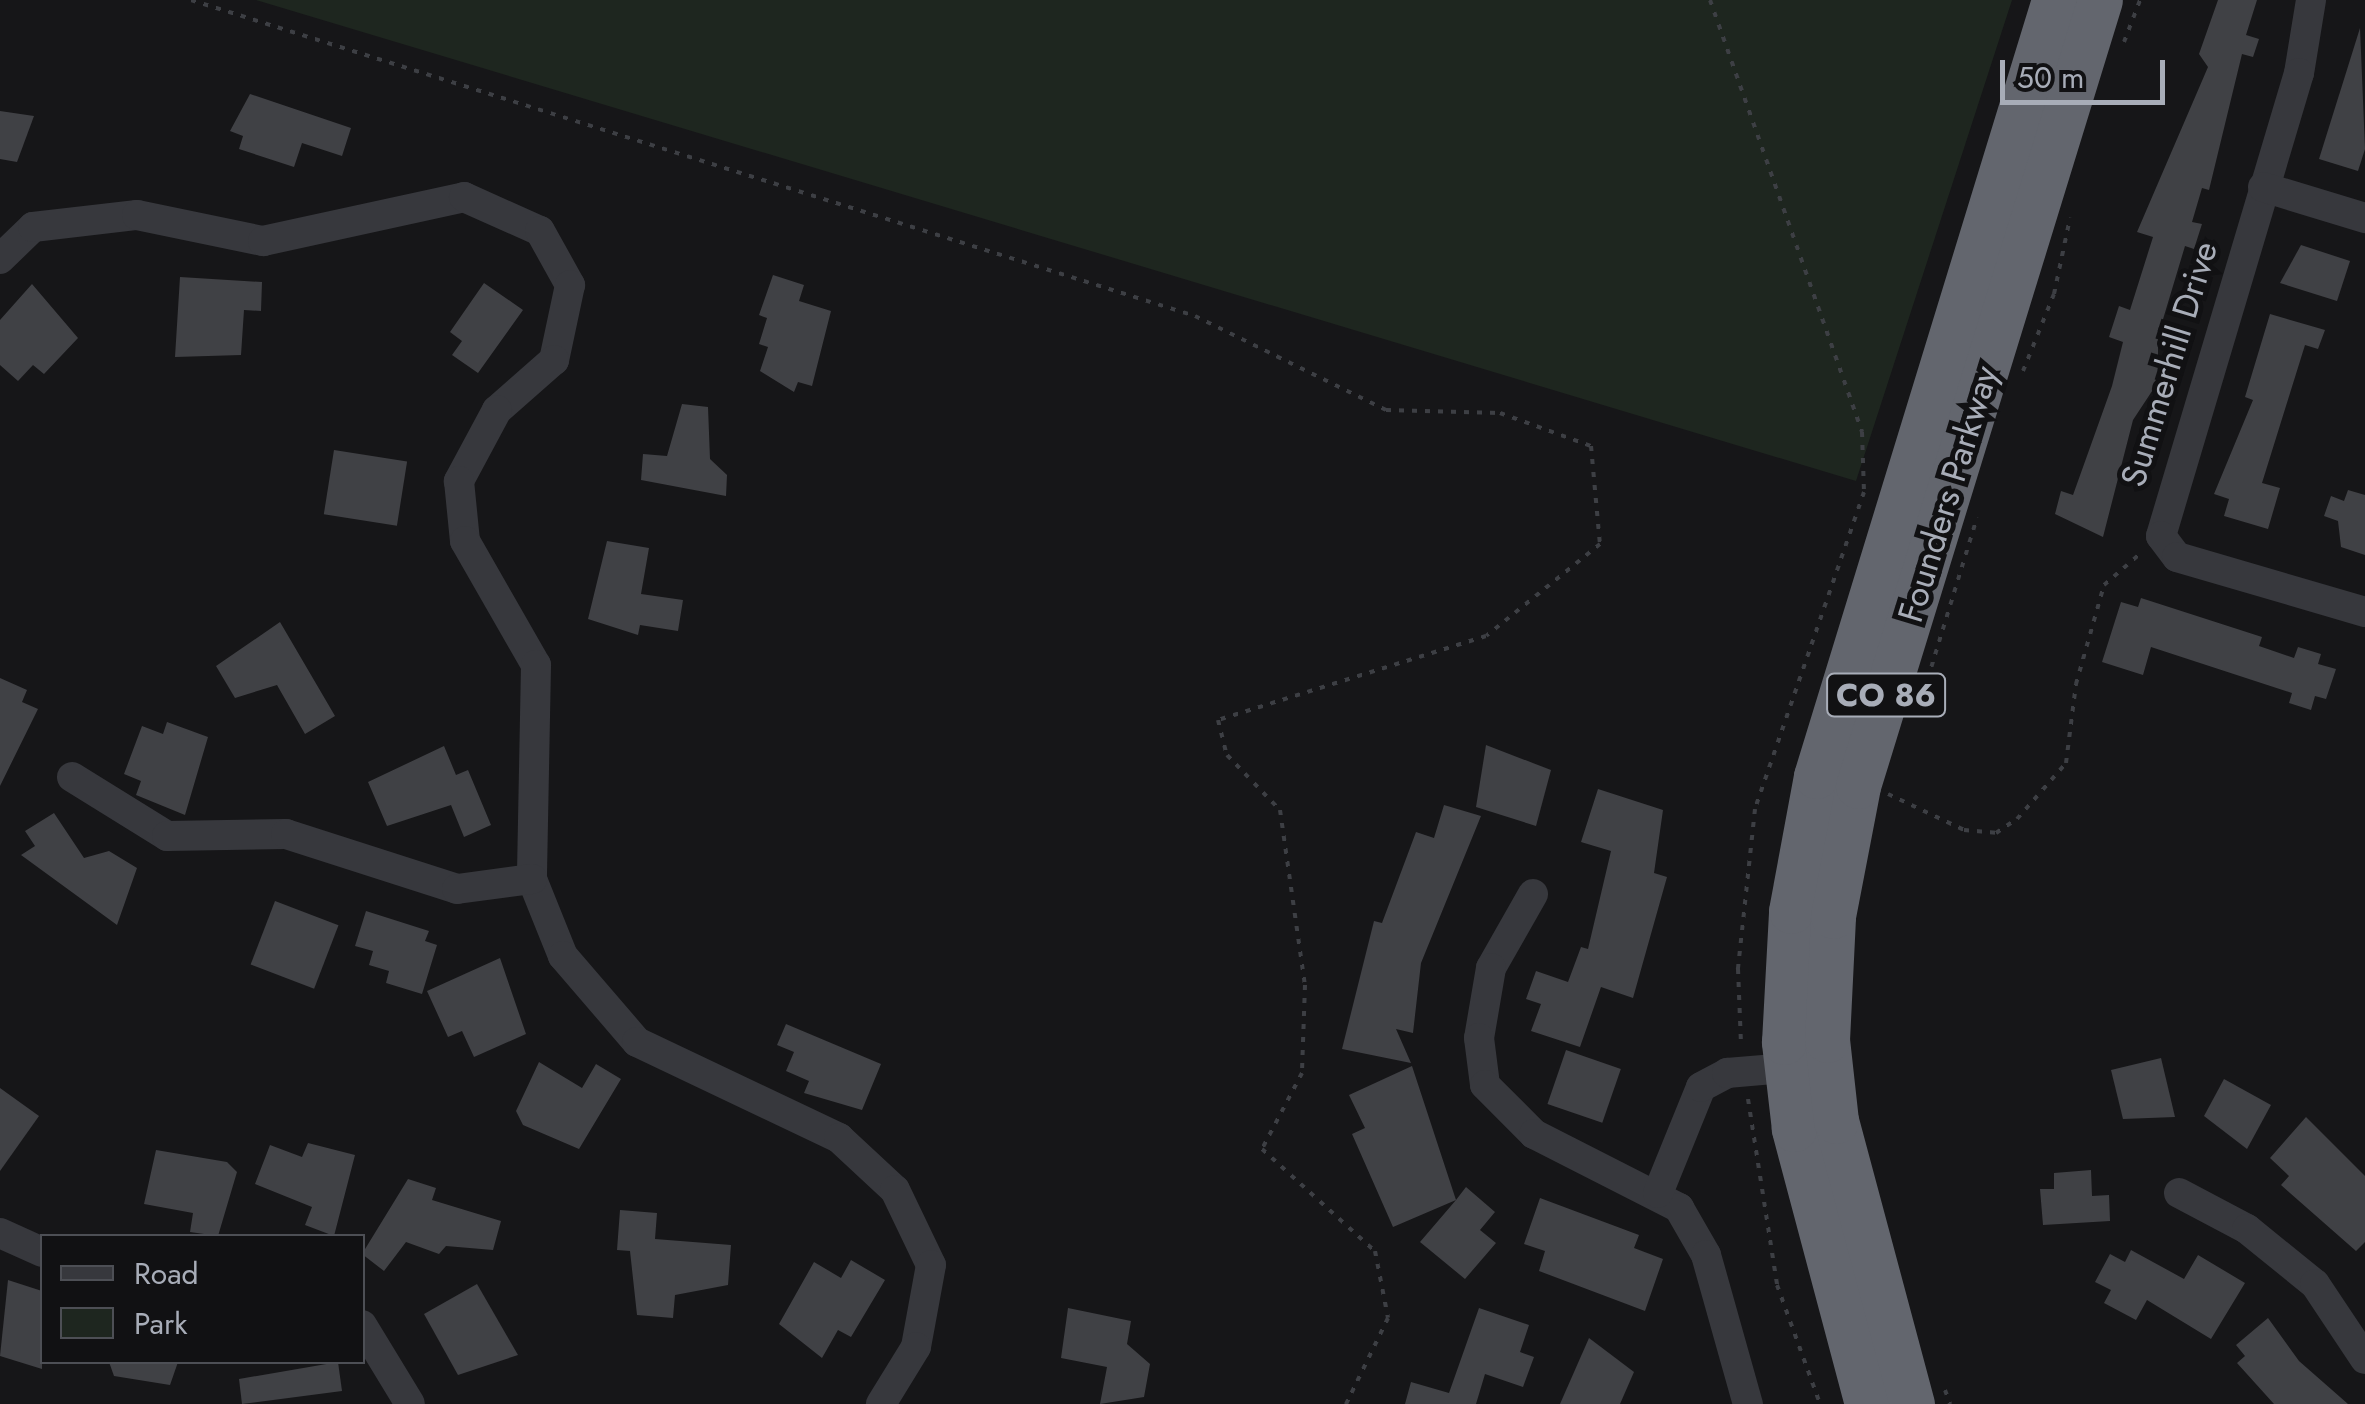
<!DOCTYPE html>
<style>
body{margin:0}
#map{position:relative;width:2365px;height:1404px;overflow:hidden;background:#161618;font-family:Jost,sans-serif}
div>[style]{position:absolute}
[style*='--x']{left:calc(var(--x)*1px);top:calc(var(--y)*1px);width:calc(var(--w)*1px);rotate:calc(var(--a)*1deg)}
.green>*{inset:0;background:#1e261f}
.building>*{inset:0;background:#404145;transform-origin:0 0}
.path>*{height:4px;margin-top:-2px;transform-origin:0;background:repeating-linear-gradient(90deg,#3d3f44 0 5px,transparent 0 13px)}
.minor>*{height:30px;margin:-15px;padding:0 15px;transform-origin:15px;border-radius:15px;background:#37383d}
.highway>*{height:45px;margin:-22.5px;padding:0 22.5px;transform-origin:22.5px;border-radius:22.5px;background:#63666e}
span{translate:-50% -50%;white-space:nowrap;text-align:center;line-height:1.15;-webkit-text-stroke:10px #111113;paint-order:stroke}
.shield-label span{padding:2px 8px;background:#111113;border:2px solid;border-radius:8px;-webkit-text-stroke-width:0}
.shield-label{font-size:32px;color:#a8adb8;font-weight:700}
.street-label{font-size:35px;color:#a8adb8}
.legend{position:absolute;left:40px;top:1234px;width:325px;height:130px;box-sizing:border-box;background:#111113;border:2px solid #4d4f55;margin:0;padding:12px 18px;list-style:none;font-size:30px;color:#a8adb8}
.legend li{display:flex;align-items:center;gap:20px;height:50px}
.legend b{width:50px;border:2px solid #4d4f55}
.scale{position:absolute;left:2000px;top:60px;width:165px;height:45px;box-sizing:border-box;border:5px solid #a8adb8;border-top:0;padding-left:12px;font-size:30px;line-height:35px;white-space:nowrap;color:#a8adb8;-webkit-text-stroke:8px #111113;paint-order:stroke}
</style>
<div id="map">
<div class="green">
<i style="clip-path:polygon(256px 0,2012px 0,1856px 481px)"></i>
</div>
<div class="building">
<i style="clip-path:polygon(2218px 0,2257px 0,2246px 35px,2259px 39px,2253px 57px,2242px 54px,2209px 190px,2202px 188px,2192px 222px,2202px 224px,2194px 249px,2185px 246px,2158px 336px,2158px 382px,2133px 420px,2103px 537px,2055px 514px,2061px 491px,2073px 495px,2112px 386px,2123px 342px,2109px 337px,2119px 306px,2130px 310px,2153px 237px,2137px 232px,2208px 67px,2199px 54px)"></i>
<i style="clip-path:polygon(2360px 28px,2365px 149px,2358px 171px,2319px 159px)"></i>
<i style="clip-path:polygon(250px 94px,351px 128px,342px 156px,302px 143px,294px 167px,239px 149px,243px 136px,230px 131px)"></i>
<i style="clip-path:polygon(0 111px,34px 116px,17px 162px,0 159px)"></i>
<i style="clip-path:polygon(2301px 245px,2350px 261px,2337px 301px,2280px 283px)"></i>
<i style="clip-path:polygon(773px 275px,804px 285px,799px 301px,831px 311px,812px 386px,798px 382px,794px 392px,760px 371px,768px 347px,759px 344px,767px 318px,759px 315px)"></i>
<i style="clip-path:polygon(180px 277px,262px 282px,261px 311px,244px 310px,241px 355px,175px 357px)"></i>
<i style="clip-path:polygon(484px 283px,523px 310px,478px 373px,452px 355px,462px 341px,450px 332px)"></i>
<i style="clip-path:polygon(32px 284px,78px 338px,44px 374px,33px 365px,18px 381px,0 365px,0 320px)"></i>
<i style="clip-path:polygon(2270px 314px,2325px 330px,2318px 349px,2305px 345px,2262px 483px,2280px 488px,2268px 529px,2224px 516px,2229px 499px,2214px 494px,2253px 400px,2245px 397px)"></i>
<i style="clip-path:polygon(682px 404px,708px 407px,710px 459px,727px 475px,726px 496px,641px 480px,643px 454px,667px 456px)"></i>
<i style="left:334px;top:450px;width:74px;height:65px;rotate:9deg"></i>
<i style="clip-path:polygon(2348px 490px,2365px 495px,2365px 555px,2341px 547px,2338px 521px,2324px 516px,2331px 496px,2344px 501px)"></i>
<i style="clip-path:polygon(607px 541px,649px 548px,641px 594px,683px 600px,678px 631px,640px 625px,638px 635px,588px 619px)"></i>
<i style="clip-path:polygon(2141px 598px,2262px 637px,2259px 646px,2294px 658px,2298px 647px,2321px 654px,2318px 664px,2336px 669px,2326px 699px,2315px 696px,2311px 710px,2289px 703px,2292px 693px,2151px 647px,2143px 675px,2102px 662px,2121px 602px,2138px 607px)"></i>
<i style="clip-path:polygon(280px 622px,335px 716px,305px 734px,277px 685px,235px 698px,216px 666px)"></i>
<i style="clip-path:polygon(0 678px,27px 690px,22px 702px,38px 709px,0 786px)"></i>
<i style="clip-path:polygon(167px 722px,208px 737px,185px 815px,136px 795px,141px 781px,124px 774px,142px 726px,163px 734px)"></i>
<i style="clip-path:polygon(1486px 745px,1551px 770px,1536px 826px,1476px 807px)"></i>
<i style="clip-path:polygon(444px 746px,456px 775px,468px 770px,491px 825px,464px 837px,451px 805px,387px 826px,368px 782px)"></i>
<i style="clip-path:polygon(1598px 789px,1663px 810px,1654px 873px,1667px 877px,1633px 998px,1601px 987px,1580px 1047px,1531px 1031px,1541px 1004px,1526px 999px,1536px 971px,1568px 982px,1581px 947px,1588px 949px,1611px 851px,1581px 842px)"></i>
<i style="clip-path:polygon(1444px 805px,1481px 816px,1421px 963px,1413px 1033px,1396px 1029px,1411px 1063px,1342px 1049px,1374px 921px,1382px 923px,1416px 832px,1434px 838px)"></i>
<i style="clip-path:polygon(54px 813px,84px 858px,109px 851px,137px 868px,117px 925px,21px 855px,35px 846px,25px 831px)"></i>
<i style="left:275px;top:901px;width:68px;height:68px;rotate:21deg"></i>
<i style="clip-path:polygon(366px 911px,429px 931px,425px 941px,437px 945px,422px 994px,386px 983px,389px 971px,369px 965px,373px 951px,355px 946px)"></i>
<i style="clip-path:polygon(500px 958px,526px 1034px,474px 1057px,462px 1031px,448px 1037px,427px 991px)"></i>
<i style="clip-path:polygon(786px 1024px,881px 1064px,862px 1110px,804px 1093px,809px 1081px,786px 1071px,794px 1052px,777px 1045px)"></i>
<i style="left:1566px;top:1050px;width:58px;height:57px;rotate:19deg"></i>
<i style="clip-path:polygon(2161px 1058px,2175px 1117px,2123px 1119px,2111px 1070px)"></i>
<i style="clip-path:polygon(539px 1062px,582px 1088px,596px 1064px,621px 1079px,579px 1149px,523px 1125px,516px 1111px)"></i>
<i style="clip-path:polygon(1412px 1066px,1456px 1200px,1466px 1187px,1495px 1212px,1480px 1230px,1496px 1243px,1465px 1279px,1420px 1242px,1456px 1200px,1393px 1227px,1352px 1134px,1365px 1128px,1349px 1095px)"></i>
<i style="clip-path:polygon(2224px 1079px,2271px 1105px,2247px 1149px,2204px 1116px)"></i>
<i style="clip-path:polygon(0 1088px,39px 1116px,0 1171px)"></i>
<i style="clip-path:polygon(2306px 1117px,2365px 1176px,2365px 1242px,2356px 1251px,2281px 1185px,2289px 1176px,2270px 1158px)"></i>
<i style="clip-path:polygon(308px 1143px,355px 1155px,334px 1236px,305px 1225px,312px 1207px,255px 1184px,270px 1145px,302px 1157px)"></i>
<i style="clip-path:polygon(156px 1150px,227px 1162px,237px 1172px,218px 1236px,190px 1232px,193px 1213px,144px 1204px)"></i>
<i style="clip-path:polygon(2091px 1170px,2092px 1196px,2109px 1195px,2110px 1221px,2043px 1225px,2040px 1189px,2054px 1189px,2054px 1173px)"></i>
<i style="clip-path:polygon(408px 1179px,436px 1188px,432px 1200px,501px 1221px,493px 1250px,446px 1246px,439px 1254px,406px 1242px,384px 1271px,362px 1254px)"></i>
<i style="clip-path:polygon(1540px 1198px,1639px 1235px,1634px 1248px,1663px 1259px,1645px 1311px,1539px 1271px,1545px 1251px,1524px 1244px)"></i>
<i style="clip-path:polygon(620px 1210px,657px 1213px,655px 1239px,731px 1245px,728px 1285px,675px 1295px,673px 1318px,637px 1315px,630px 1251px,617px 1250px)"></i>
<i style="clip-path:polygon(2131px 1250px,2184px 1279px,2198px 1255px,2245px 1283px,2211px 1339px,2147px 1300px,2136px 1320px,2104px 1303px,2111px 1290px,2095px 1282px,2110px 1254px,2125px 1262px)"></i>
<i style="clip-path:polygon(851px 1260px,885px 1280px,851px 1337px,838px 1330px,822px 1358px,779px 1324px,814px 1262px,841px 1278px)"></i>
<i style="clip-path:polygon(8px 1280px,42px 1291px,42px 1369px,0 1356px)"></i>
<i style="clip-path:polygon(477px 1284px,518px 1355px,458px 1375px,424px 1314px)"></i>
<i style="clip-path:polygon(1068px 1308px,1131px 1321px,1127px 1344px,1150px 1364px,1144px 1397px,1100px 1404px,1107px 1367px,1061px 1358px)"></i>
<i style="clip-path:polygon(1479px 1308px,1529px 1325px,1520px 1352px,1534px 1357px,1523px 1387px,1485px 1374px,1476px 1404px,1405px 1404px,1411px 1382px,1449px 1393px)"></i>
<i style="clip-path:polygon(2268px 1318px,2299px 1361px,2348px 1404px,2274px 1404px,2237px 1363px,2245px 1356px,2236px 1345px)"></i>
<i style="clip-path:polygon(1589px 1338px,1634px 1372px,1620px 1404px,1560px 1404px)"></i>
<i style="clip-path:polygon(109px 1362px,178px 1362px,170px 1385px,114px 1376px)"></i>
<i style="clip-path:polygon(338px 1362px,342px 1391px,242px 1404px,239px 1379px)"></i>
</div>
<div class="path">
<i style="--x:191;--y:0;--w:1053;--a:17.47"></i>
<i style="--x:1195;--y:316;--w:213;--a:26.2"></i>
<i style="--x:1386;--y:410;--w:114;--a:1.5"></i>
<i style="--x:1500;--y:413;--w:97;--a:19.9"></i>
<i style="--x:1591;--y:446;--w:98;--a:84.8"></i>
<i style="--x:1600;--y:544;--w:146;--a:141.1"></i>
<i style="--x:1486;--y:636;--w:281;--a:162.6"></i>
<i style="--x:1218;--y:720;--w:36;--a:76"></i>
<i style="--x:1227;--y:755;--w:76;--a:46.1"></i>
<i style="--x:1280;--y:810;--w:177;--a:81.9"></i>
<i style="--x:1305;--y:985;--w:88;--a:92"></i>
<i style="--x:1302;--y:1073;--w:86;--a:117.8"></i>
<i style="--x:1262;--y:1149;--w:152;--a:42.1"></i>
<i style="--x:1375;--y:1251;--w:68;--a:79"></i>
<i style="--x:1388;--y:1318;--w:96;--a:116"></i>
<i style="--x:1710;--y:0;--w:458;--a:70.6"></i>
<i style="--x:1862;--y:432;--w:60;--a:88.1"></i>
<i style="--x:1864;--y:492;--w:335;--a:109"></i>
<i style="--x:1755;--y:809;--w:161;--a:96.1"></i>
<i style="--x:1738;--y:969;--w:76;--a:87.7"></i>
<i style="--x:2124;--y:42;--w:45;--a:-69.1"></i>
<i style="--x:2023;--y:371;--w:83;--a:-68.1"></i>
<i style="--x:2054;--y:294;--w:78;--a:-78.1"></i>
<i style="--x:1920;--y:704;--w:195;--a:-73"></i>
<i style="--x:1888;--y:794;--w:84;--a:25.3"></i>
<i style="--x:1964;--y:830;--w:32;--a:5"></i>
<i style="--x:1996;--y:833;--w:25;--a:-34"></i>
<i style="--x:2017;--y:819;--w:74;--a:-48.8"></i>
<i style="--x:2066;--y:763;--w:80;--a:-82.8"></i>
<i style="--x:2076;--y:684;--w:103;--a:-74.2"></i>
<i style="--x:2104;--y:585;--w:50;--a:-41"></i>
<i style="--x:1748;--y:1099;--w:188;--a:81.1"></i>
<i style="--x:1777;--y:1285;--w:127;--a:70.1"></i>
<i style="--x:1945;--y:1390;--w:15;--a:70"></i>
</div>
<div class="minor">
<i style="--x:2311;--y:0;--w:74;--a:99.3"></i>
<i style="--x:2299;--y:73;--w:483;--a:106.6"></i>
<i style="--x:2161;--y:536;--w:26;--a:53"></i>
<i style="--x:2177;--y:557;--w:196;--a:16.3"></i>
<i style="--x:2263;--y:187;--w:107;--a:16.9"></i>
<i style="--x:0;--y:259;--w:46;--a:-44.1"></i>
<i style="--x:33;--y:227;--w:105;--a:-6.6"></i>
<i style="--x:137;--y:215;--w:129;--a:11.7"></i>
<i style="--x:263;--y:241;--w:206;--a:-12.3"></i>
<i style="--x:464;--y:197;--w:83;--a:24.1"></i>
<i style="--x:540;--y:231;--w:62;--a:60.9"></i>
<i style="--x:570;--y:285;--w:77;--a:102"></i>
<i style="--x:554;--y:360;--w:76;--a:138.7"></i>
<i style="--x:497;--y:410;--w:81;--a:118.2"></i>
<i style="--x:459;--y:481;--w:60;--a:84.3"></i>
<i style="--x:465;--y:541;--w:143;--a:60.2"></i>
<i style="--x:536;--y:665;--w:214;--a:91.1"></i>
<i style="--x:532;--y:879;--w:83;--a:68.1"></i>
<i style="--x:563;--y:956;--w:113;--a:49.3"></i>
<i style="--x:637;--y:1042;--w:224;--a:25.4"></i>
<i style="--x:839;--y:1138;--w:76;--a:42.9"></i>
<i style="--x:895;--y:1190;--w:83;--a:64.4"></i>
<i style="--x:931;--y:1265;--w:83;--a:100.4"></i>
<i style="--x:916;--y:1347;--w:67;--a:121.6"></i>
<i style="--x:72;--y:777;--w:112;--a:31.8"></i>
<i style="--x:167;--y:836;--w:119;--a:-1"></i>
<i style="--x:286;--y:834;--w:180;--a:17.8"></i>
<i style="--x:457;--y:889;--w:76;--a:-7.6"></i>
<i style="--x:1533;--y:894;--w:85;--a:119.6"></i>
<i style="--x:1491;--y:968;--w:71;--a:99.7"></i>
<i style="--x:1479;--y:1038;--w:47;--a:82.7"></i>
<i style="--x:1485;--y:1085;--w:69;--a:45"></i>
<i style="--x:1534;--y:1134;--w:163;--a:27"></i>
<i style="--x:1679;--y:1208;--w:54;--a:60.1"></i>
<i style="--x:1706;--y:1255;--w:155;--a:74.3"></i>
<i style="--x:1658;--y:1193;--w:114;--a:-67.9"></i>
<i style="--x:1701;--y:1087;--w:30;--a:-28"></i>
<i style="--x:1727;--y:1073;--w:59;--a:-4.8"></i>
<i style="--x:2179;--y:1193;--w:77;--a:27.9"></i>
<i style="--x:2247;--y:1229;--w:87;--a:39"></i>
<i style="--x:2315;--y:1284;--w:90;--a:56.3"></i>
<i style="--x:0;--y:1233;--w:46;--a:24.3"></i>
<i style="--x:362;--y:1325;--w:92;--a:58.7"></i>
</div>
<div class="highway">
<i style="--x:1867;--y:1404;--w:285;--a:-104.9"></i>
<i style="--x:1794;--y:1129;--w:88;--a:-96.6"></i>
<i style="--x:1784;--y:1042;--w:131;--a:-86.9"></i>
<i style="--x:1791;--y:911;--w:137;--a:-79.5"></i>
<i style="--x:1816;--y:776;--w:812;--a:-72.95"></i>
<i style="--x:1912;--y:1404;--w:293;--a:-105"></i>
<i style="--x:1836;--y:1121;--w:81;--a:-96.3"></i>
<i style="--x:1827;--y:1040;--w:124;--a:-87.2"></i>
<i style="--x:1833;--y:916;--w:132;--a:-79.1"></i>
<i style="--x:1858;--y:786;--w:822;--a:-72.89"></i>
</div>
<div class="shield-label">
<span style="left:1886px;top:695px">CO 86</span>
</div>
<div class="street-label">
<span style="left:2169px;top:364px;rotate:-73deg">Summerhill Drive</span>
<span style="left:1948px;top:494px;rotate:-73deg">Founders Parkway</span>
</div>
<ul class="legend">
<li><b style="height:12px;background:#37383d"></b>Road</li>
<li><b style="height:28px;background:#1e261f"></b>Park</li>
</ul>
<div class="scale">50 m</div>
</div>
